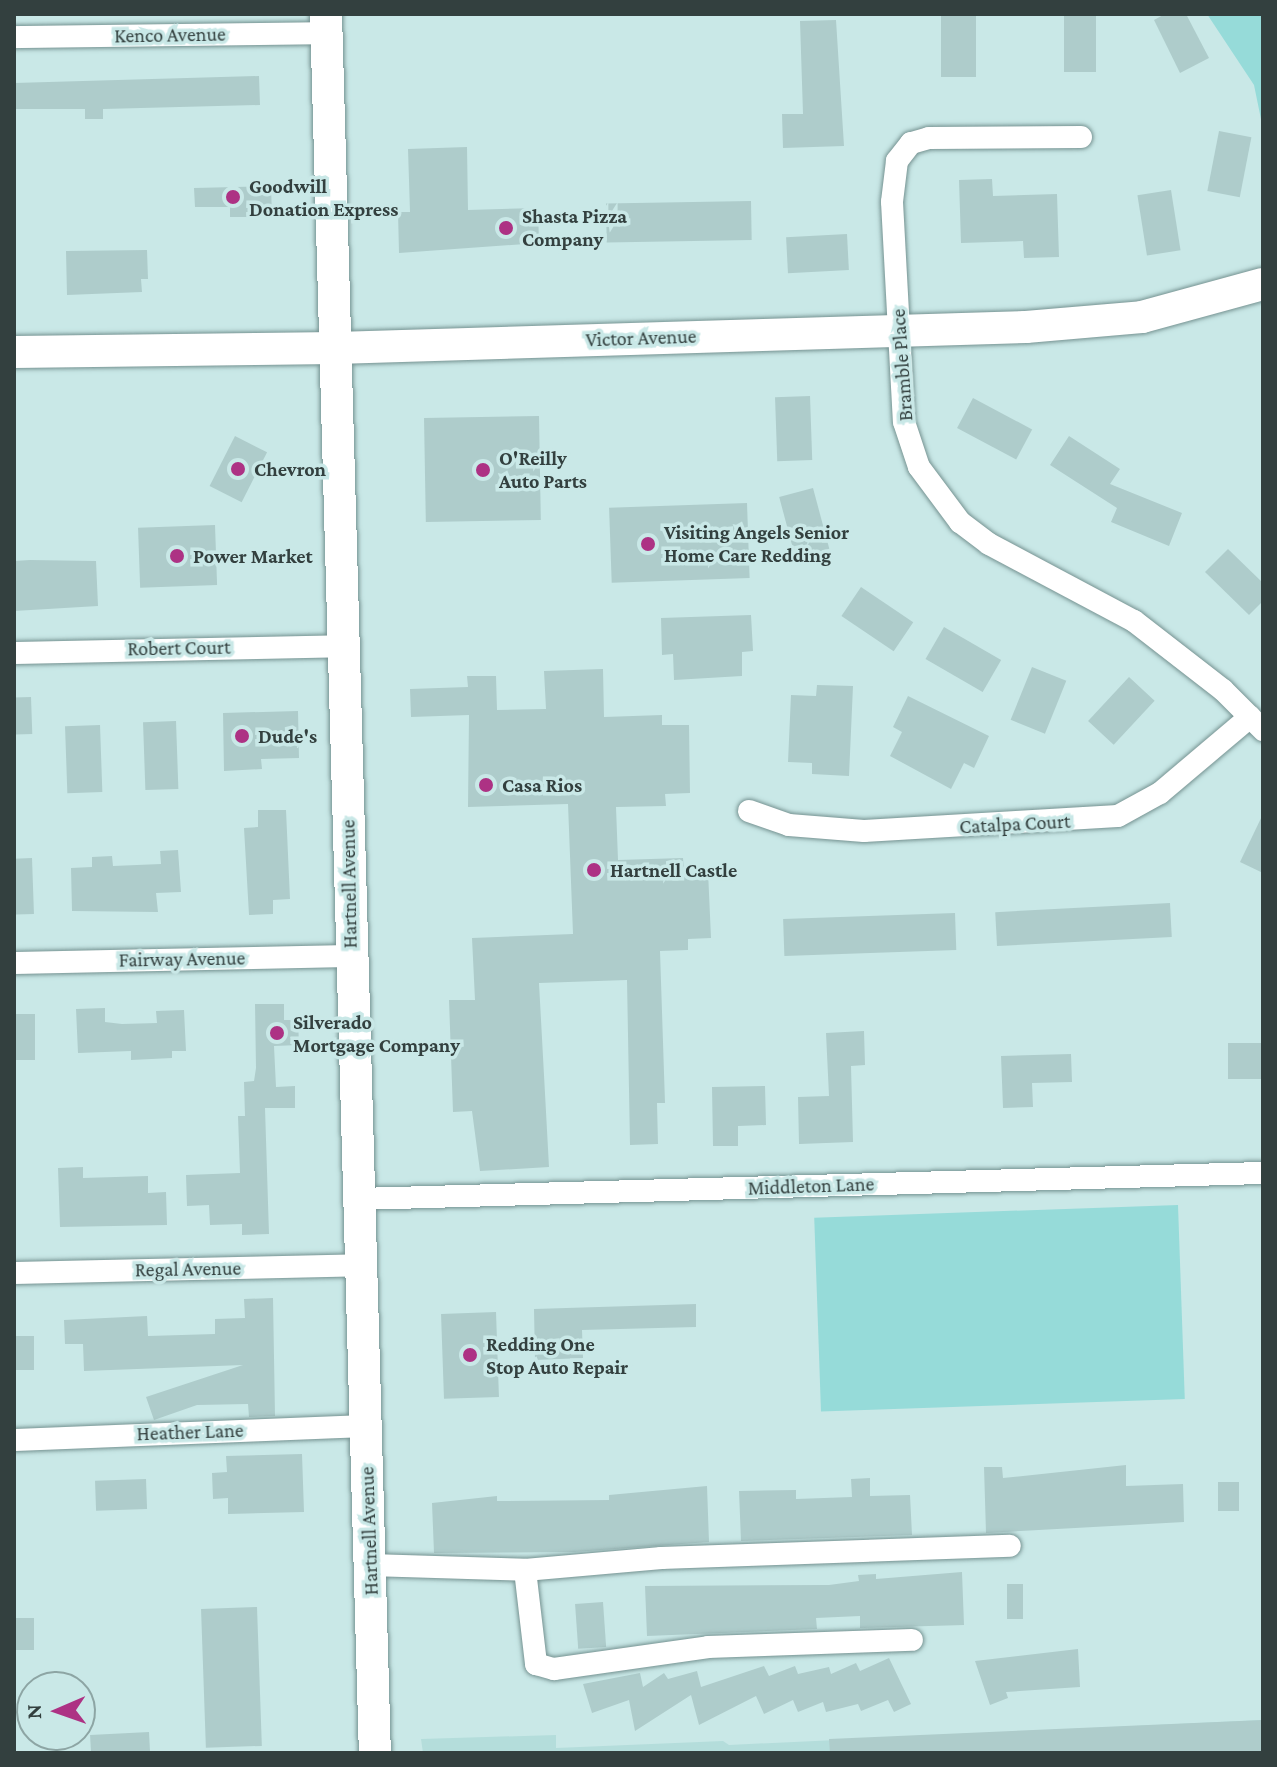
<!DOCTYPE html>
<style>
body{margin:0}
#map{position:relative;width:1277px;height:1767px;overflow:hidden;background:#c9e8e7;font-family:"Crimson Pro",serif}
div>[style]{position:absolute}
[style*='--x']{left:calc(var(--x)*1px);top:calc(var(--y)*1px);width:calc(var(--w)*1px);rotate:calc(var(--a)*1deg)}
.built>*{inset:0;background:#b4dddb}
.green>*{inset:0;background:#96dbd9;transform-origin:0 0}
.building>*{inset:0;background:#aecccb;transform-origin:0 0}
.roads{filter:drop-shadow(0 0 2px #759291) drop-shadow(0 0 2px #759291)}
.street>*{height:22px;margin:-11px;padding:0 11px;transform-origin:11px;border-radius:11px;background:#fff}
.secondary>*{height:32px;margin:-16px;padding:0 16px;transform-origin:16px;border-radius:16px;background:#fff}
.dots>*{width:22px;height:22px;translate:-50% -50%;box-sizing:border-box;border:4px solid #c9e8e7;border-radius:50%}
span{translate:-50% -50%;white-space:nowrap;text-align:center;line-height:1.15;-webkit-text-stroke:7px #c9e8e7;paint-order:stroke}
.street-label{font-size:20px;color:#33403f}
.poi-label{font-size:20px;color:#33403f;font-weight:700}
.left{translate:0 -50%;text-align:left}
.frame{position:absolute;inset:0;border:16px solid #33403f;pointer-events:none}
.north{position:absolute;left:16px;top:1671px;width:80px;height:80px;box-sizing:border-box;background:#c9e8e7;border:2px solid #8da5a4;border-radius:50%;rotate:268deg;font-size:22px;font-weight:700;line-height:32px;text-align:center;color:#33403f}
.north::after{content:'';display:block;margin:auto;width:28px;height:36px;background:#ad3284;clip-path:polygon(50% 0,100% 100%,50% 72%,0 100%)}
</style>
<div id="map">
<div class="built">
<i style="clip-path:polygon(1263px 1720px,1263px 1753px,423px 1753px,421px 1739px,556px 1735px,556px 1748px,723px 1741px,729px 1745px)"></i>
</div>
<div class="green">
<i style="clip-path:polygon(1207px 14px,1263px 14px,1263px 129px,1254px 85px)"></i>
<i style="left:1178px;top:1205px;width:194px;height:364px;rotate:88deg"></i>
</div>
<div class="building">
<i style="left:941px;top:14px;width:35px;height:63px"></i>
<i style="left:1064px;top:14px;width:32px;height:58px"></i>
<i style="clip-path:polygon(1165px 14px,1186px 14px,1209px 58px,1180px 73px,1154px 20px)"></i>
<i style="clip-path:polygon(836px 20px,844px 146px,783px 148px,782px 114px,803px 114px,800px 21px)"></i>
<i style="clip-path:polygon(259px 76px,260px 105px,103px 109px,103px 119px,85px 119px,85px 109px,14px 109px,14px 83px)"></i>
<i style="left:1219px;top:131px;width:33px;height:61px;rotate:11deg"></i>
<i style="clip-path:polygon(467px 147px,468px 210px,538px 208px,539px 243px,399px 253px,398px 212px,410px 212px,408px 149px)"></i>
<i style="clip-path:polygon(992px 179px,993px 196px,1057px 194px,1059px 257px,1024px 258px,1023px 241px,961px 243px,959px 180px)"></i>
<i style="clip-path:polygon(271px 186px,272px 217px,230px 217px,230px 207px,195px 207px,194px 188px)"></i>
<i style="left:1171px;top:190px;width:61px;height:34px;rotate:81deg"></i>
<i style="left:751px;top:201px;width:39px;height:145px;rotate:89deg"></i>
<i style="left:847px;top:234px;width:36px;height:61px;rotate:87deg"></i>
<i style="clip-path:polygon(147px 250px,148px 279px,141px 279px,142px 292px,67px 295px,66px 251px)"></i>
<i style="left:810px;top:396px;width:64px;height:35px;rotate:88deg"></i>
<i style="left:973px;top:398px;width:67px;height:34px;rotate:28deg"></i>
<i style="left:539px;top:416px;width:104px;height:115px;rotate:89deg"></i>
<i style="left:235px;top:436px;width:36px;height:56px;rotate:27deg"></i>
<i style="clip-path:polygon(1069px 436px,1120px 469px,1110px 484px,1182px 513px,1169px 546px,1111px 522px,1117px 508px,1050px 465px)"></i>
<i style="left:813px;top:488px;width:63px;height:35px;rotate:75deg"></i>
<i style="left:747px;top:503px;width:75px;height:138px;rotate:88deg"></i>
<i style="left:215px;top:525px;width:60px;height:77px;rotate:88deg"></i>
<i style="clip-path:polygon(1228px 549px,1263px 583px,1263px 601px,1249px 615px,1205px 572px)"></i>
<i style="clip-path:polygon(30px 560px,96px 561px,98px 606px,14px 611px,14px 561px)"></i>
<i style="left:861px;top:587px;width:63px;height:35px;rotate:34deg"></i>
<i style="clip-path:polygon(751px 615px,753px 651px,742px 652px,742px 676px,674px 680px,673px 654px,662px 655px,661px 618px)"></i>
<i style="left:944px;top:627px;width:66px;height:37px;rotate:30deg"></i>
<i style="left:1032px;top:667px;width:37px;height:57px;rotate:22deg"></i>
<i style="clip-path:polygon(603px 669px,604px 717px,662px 715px,662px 725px,689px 725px,690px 793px,665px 794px,666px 806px,616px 807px,618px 860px,683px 858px,684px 872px,708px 871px,711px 938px,688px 939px,688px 950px,660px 951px,665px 1103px,657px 1103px,658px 1144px,630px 1145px,627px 980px,539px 983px,549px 1167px,480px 1171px,472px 1111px,453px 1112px,449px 1000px,475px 1000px,472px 938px,573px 934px,568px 804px,468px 807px,469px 715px,411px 717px,410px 689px,468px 687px,467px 676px,496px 676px,497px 710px,546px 709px,544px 671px)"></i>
<i style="left:1129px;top:677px;width:35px;height:60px;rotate:43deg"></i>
<i style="clip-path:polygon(817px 685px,853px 686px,849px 776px,812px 774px,812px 763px,788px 762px,791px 695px,816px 696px)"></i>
<i style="clip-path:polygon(908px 696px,989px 736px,974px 768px,964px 763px,951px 789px,890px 756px,902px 732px,893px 727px)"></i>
<i style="left:31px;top:697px;width:37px;height:17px;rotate:88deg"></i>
<i style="clip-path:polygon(298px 711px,299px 758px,261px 759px,262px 769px,224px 771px,223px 713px)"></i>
<i style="left:176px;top:721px;width:68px;height:33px;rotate:88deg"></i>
<i style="left:100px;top:725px;width:67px;height:35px;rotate:88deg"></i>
<i style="clip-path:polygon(258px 810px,286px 810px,290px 899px,273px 900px,273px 914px,249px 915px,244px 828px,258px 827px)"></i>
<i style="clip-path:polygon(1263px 814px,1263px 873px,1240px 862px)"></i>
<i style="clip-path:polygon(178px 850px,181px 892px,156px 893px,158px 912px,72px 911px,71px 868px,92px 867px,92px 857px,112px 856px,113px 866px,161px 864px,160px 851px)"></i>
<i style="left:32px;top:858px;width:56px;height:18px;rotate:88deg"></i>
<i style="left:1170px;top:903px;width:34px;height:175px;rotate:87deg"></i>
<i style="left:955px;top:913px;width:37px;height:172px;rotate:88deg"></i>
<i style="clip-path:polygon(255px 1004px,284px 1004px,284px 1020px,298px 1020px,299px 1045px,274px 1046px,276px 1087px,295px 1086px,295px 1108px,265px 1108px,269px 1234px,242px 1235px,242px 1224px,210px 1225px,209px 1205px,187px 1206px,186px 1175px,240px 1173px,238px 1116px,245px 1116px,244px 1082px,254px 1081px,256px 1068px)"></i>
<i style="clip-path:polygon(105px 1008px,105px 1022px,122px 1024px,157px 1023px,156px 1011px,184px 1010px,186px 1051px,172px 1051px,172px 1058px,131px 1060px,131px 1051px,78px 1053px,76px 1009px)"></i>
<i style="left:14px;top:1014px;width:21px;height:46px"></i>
<i style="clip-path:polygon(864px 1031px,865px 1065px,851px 1066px,853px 1142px,799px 1144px,798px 1097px,829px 1096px,826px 1033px)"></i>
<i style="left:1263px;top:1043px;width:36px;height:35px;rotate:90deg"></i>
<i style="clip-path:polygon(1071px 1054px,1072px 1082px,1032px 1083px,1033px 1107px,1003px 1108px,1001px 1056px)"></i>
<i style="clip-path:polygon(765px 1086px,766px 1125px,738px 1126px,738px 1146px,713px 1146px,712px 1087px)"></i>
<i style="clip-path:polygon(83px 1167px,83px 1178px,148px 1176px,148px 1193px,166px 1192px,167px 1225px,60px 1227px,58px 1168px)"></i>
<i style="clip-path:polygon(273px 1298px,275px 1416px,249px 1417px,248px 1404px,197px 1405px,154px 1420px,146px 1397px,243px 1365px,84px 1371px,83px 1344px,65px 1344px,64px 1320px,147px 1316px,148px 1336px,215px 1334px,215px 1319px,245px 1318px,244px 1299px)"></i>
<i style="clip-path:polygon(696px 1304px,696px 1327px,582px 1330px,583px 1358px,535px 1360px,534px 1309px)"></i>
<i style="left:496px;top:1312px;width:85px;height:55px;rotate:88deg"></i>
<i style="left:14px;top:1336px;width:20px;height:34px"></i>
<i style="clip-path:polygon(302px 1454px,304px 1512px,228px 1514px,228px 1498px,213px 1499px,212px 1473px,227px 1472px,226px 1456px)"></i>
<i style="clip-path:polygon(1126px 1465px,1126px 1486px,1183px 1484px,1184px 1522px,986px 1533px,984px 1467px,1002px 1467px,1003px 1478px)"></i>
<i style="clip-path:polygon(870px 1478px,870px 1496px,910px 1495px,912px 1535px,741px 1541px,739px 1491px,796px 1490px,796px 1499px,852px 1497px,851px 1479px)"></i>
<i style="left:146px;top:1479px;width:30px;height:51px;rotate:88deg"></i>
<i style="left:1218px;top:1482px;width:21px;height:29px"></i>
<i style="clip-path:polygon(707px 1486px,709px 1542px,574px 1552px,434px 1553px,432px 1503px,497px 1496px,497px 1501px,609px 1500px,609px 1495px)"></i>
<i style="clip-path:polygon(962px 1572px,964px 1625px,860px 1628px,860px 1616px,816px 1618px,817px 1629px,647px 1636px,645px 1586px,829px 1585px,859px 1581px,858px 1575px,876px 1574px,876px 1579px)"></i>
<i style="left:1007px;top:1584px;width:16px;height:35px"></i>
<i style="left:603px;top:1602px;width:45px;height:28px;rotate:86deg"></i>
<i style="left:257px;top:1607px;width:139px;height:56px;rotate:88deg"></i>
<i style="left:14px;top:1618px;width:20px;height:32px"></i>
<i style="clip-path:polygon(1078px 1649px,1080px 1687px,1006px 1692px,1008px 1698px,990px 1705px,975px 1661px)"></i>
<i style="clip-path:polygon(889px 1658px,911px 1704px,894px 1712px,888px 1700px,861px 1711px,858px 1704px,826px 1712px,823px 1702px,798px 1712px,793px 1700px,764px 1714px,756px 1696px,699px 1725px,691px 1695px,635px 1731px,629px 1700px,592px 1713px,583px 1684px,640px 1673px,643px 1687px,664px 1673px,668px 1679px,697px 1671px,701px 1687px,764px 1666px,769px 1676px,795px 1666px,798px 1674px,829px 1667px,831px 1674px,856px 1663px,860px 1671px)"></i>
<i style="clip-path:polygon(1263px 1720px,1263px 1753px,830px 1753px,829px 1739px)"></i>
<i style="left:149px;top:1732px;width:21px;height:59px;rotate:87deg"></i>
</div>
<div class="roads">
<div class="street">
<i style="--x:14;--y:37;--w:313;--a:-0.7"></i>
<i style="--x:1081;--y:137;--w:152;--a:179.6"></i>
<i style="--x:929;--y:138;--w:19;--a:164"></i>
<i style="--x:911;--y:143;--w:23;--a:128"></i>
<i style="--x:897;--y:161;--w:41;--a:97"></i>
<i style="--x:892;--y:202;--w:220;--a:86.9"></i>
<i style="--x:904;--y:422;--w:47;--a:71.6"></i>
<i style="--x:919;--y:467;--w:69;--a:53.3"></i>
<i style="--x:960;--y:522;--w:36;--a:37"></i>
<i style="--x:989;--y:544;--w:164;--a:28"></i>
<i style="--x:1134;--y:621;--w:113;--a:37.8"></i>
<i style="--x:1223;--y:690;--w:57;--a:45"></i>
<i style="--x:14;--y:653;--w:329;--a:-1.2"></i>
<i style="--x:749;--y:811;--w:42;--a:19.3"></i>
<i style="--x:789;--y:825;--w:75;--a:4.6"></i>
<i style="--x:864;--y:831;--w:254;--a:-3.4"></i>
<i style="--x:1118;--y:816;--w:48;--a:-28.7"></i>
<i style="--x:1160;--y:793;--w:118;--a:-40.2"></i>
<i style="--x:14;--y:963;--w:336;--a:-1.2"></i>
<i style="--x:359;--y:1199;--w:904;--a:-1.65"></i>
<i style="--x:14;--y:1273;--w:347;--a:-1.3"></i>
<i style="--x:14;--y:1440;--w:353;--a:-2.3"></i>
<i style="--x:370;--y:1565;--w:155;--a:1.8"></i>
<i style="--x:525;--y:1570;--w:137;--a:-5"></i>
<i style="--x:661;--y:1558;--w:349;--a:-2"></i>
<i style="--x:525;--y:1570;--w:95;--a:83.3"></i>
<i style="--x:536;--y:1664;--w:19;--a:16"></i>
<i style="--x:554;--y:1669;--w:156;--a:-8.1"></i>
<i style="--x:708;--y:1647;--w:204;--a:-2"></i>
</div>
<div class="secondary">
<i style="--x:326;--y:14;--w:1740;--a:88.39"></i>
<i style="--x:14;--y:352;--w:322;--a:-0.7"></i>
<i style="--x:336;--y:348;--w:690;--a:-1.74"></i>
<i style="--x:1026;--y:327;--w:116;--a:-4.9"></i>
<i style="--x:1142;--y:317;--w:125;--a:-15.3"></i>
</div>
</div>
<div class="dots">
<i style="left:233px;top:197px;background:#ad3284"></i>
<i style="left:506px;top:228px;background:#ad3284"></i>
<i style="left:238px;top:469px;background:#ad3284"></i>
<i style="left:483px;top:470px;background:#ad3284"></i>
<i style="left:648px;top:544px;background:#ad3284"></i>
<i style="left:177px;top:556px;background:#ad3284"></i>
<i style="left:242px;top:736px;background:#ad3284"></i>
<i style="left:486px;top:785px;background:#ad3284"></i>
<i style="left:594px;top:870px;background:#ad3284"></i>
<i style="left:277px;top:1033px;background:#ad3284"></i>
<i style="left:470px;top:1355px;background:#ad3284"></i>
</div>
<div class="street-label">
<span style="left:170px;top:35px;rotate:-1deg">Kenco Avenue</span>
<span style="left:641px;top:338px;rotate:-2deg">Victor Avenue</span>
<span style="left:902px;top:365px;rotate:-94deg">Bramble Place</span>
<span style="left:179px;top:648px;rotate:-1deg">Robert Court</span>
<span style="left:1015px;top:824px;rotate:-3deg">Catalpa Court</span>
<span style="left:349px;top:884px;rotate:-91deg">Hartnell Avenue</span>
<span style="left:182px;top:959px;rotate:-1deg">Fairway Avenue</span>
<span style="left:811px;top:1186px;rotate:-2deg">Middleton Lane</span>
<span style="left:188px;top:1269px;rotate:-1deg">Regal Avenue</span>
<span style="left:190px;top:1432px;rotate:-2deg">Heather Lane</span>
<span style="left:369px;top:1531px;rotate:-92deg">Hartnell Avenue</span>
</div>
<div class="poi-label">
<span class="left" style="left:249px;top:198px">Goodwill<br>Donation Express</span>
<span class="left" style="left:522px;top:228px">Shasta Pizza<br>Company</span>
<span class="left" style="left:499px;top:470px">O'Reilly<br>Auto Parts</span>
<span class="left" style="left:254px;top:469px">Chevron</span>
<span class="left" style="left:664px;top:544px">Visiting Angels Senior<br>Home Care Redding</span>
<span class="left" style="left:193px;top:556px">Power Market</span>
<span class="left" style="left:258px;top:736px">Dude's</span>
<span class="left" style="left:502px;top:785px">Casa Rios</span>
<span class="left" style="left:610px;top:870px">Hartnell Castle</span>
<span class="left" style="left:293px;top:1034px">Silverado<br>Mortgage Company</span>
<span class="left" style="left:486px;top:1356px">Redding One<br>Stop Auto Repair</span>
</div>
<div class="frame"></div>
<div class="north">N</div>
</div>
